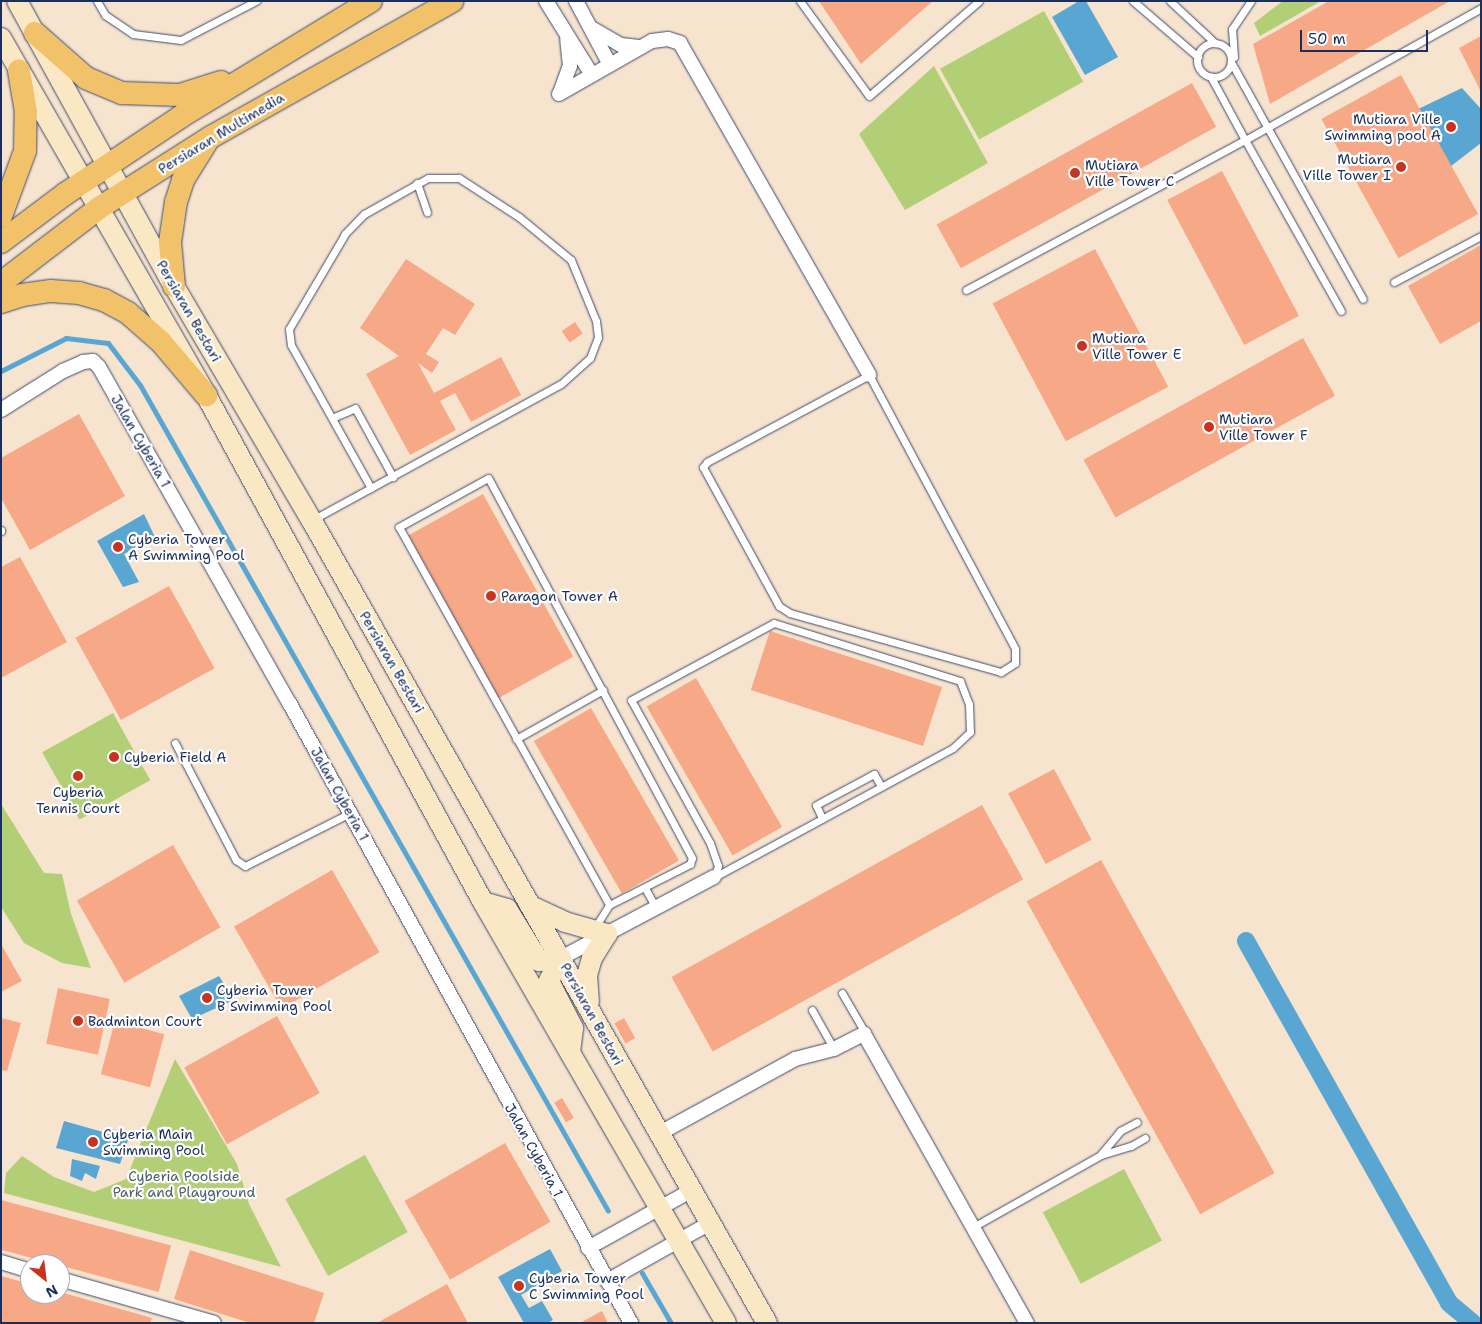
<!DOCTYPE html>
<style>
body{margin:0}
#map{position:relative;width:1482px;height:1324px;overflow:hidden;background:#f7e4cf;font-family:"Shantell Sans",sans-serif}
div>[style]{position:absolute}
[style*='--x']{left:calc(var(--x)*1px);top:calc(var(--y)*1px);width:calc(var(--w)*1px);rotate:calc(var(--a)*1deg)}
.green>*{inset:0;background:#b3cf75;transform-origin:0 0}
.water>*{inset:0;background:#59a6d2}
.stream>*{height:5px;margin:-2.5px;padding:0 2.5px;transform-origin:2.5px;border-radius:2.5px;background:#59a6d2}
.canal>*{height:18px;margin:-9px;padding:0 9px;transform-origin:9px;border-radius:9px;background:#59a6d2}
.building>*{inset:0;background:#f6a887;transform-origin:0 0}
.roads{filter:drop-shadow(0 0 1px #3c4a6f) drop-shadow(0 0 1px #3c4a6f)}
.lane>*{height:7px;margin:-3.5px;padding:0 3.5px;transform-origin:3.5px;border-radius:3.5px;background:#fff}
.lane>.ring{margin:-3.5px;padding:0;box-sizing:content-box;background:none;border:7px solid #fff;border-radius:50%}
.street>*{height:14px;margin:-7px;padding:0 7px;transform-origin:7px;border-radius:7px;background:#fff}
.secondary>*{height:20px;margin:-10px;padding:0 10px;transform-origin:10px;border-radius:10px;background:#fae7c3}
.primary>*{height:22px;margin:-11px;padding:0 11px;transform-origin:11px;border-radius:11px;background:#f2c26a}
.dots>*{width:14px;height:14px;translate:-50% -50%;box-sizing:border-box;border:2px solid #fff;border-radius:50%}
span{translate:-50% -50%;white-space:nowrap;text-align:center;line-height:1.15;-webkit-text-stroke:4.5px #fff;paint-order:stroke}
.poi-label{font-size:14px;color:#1b2f5e}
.right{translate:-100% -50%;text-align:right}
.left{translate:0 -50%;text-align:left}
.street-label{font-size:14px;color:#1b2f5e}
.park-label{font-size:14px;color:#495f65}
.frame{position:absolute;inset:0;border:2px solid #1b2f5e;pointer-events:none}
.north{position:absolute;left:20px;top:1254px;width:50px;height:50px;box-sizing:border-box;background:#fff;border:1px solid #a4acbf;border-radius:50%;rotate:151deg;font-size:14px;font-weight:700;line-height:20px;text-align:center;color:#1b2f5e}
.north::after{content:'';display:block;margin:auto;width:18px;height:22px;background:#c8321e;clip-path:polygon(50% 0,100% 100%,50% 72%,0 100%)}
.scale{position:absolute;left:1300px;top:30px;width:128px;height:22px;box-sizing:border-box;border:2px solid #1b2f5e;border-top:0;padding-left:6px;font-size:15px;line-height:18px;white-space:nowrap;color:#1b2f5e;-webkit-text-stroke:4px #fff;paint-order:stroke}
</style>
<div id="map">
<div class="green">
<i style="clip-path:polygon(1283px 1px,1321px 1px,1260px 36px,1254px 23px)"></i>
<i style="left:1044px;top:11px;width:81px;height:119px;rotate:61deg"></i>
<i style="clip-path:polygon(934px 66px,988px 163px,905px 210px,859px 134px)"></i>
<i style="left:113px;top:713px;width:77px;height:81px;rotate:61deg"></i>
<i style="clip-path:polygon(1px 804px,44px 873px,62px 874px,71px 914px,91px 968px,62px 963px,24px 943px,1px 907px)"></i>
<i style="clip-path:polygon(175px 1059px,237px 1164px,249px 1204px,281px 1267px,4px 1193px,6px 1173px,22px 1156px,54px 1177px,94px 1192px,126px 1179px)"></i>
<i style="left:365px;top:1155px;width:88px;height:91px;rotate:61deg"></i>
<i style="left:1124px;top:1169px;width:81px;height:92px;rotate:62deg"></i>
</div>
<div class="water">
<i style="clip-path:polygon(1079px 1px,1086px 1px,1118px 57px,1085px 75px,1052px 17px)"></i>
<i style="clip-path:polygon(1462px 88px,1481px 109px,1481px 143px,1442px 173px,1414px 111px)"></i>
<i style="clip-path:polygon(144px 514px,155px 537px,124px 554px,139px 582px,123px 587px,97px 541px)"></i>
<i style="clip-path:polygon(219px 976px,234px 1000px,192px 1019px,179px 996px)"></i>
<i style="clip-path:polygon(64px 1121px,110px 1134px,112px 1129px,130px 1134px,120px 1164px,56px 1148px)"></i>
<i style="clip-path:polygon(72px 1159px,100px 1166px,96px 1179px,85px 1173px,82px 1181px,70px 1176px)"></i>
<i style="clip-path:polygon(550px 1249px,562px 1271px,521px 1295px,529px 1308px,542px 1301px,553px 1320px,548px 1323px,524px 1323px,498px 1277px)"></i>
</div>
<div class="stream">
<i style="--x:1;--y:371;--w:73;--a:-26.9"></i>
<i style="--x:66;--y:338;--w:42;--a:6.8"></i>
<i style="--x:108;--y:343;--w:53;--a:52.7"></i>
<i style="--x:140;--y:385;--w:949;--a:60.46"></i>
<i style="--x:642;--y:1273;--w:58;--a:59.9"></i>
</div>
<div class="canal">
<i style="--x:1246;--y:941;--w:415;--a:60.7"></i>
<i style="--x:1449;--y:1303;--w:31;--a:40"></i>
</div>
<div class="building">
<i style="clip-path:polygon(819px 1px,933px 1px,861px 64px)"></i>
<i style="clip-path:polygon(1329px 1px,1450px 1px,1270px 104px,1253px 44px)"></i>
<i style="clip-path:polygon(1481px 36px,1481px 92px,1459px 48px)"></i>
<i style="left:1401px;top:75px;width:159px;height:91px;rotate:61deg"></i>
<i style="left:1192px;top:83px;width:50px;height:292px;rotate:61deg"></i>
<i style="left:1222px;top:171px;width:164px;height:62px;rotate:62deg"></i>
<i style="clip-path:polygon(1481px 245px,1481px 321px,1440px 344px,1408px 286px)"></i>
<i style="left:1095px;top:249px;width:156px;height:116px;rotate:62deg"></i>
<i style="clip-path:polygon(406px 259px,475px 304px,455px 335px,443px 328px,426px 354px,439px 362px,432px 373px,418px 363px,434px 393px,501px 357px,521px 395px,471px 422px,455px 393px,440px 401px,456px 430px,410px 455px,366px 374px,399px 356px,360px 328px)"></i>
<i style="left:575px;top:322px;width:14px;height:16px;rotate:56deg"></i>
<i style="left:1303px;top:338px;width:66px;height:251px;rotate:61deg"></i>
<i style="clip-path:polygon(79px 414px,125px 496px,30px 550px,1px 498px,1px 458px)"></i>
<i style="left:483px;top:494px;width:186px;height:85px;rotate:61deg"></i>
<i style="clip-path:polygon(20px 557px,67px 642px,1px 678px,1px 567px)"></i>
<i style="left:169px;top:586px;width:94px;height:107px;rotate:61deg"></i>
<i style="left:770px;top:631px;width:181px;height:62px;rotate:18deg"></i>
<i style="left:696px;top:678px;width:172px;height:57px;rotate:60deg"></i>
<i style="left:591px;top:708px;width:176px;height:66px;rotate:60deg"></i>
<i style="left:1054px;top:769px;width:80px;height:52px;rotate:62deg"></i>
<i style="left:982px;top:805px;width:85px;height:355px;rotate:61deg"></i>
<i style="left:173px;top:845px;width:95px;height:111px;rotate:60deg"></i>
<i style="left:1101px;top:860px;width:358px;height:85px;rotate:61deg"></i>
<i style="left:332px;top:870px;width:95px;height:113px;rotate:60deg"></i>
<i style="clip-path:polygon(1px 944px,22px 981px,1px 992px)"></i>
<i style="left:58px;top:988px;width:53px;height:57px;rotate:12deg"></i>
<i style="left:277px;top:1016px;width:88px;height:106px;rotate:61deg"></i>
<i style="clip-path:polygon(1px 1018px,21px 1023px,7px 1071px,1px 1070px)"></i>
<i style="left:624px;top:1018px;width:23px;height:11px;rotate:61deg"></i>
<i style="left:115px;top:1021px;width:51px;height:55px;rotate:15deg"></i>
<i style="left:562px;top:1098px;width:23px;height:9px;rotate:59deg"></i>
<i style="left:505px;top:1143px;width:91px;height:116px;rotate:60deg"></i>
<i style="left:1px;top:1200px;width:176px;height:48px;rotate:15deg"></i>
<i style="clip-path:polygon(190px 1250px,324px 1293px,314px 1323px,250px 1323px,174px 1299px)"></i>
<i style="clip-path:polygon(1px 1276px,30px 1284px,30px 1294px,60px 1292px,152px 1318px,150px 1323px,4px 1323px,1px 1322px)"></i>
<i style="clip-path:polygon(447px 1284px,468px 1323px,377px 1323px)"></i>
<i style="clip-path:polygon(602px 1311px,608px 1323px,580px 1323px)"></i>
</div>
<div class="roads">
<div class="lane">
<i style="--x:97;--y:1;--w:16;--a:60"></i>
<i style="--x:105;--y:15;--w:34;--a:34"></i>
<i style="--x:133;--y:34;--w:48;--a:7.1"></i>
<i style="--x:181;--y:40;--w:85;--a:-27.5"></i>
<i style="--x:800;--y:1;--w:117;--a:54"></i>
<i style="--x:869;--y:96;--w:145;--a:-40.8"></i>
<i style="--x:1133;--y:1;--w:86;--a:40.7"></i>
<i style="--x:1170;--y:1;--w:62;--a:43"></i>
<i class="ring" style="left:1197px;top:43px;width:27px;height:27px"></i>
<i style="--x:1234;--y:57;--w:28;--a:-94"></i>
<i style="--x:1232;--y:29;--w:34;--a:-56"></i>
<i style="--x:1231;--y:62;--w:271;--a:60.9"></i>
<i style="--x:417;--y:183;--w:31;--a:71"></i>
<i style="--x:1394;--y:282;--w:98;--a:-27.9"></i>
<i style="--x:966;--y:290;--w:317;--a:-28.3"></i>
<i style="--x:1245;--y:140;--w:72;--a:-118.4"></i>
<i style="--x:1341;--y:311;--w:196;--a:-119.3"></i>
<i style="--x:1245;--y:140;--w:270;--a:-29.2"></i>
<i style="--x:869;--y:375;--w:310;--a:61.9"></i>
<i style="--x:1015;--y:649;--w:14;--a:90"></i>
<i style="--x:1015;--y:663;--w:17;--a:147"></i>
<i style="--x:1001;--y:672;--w:219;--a:-164.4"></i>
<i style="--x:790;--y:613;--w:13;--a:-148"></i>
<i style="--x:779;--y:606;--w:158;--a:-118.7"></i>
<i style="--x:703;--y:467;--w:6;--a:-51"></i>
<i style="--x:707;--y:462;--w:184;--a:-28.2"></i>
<i style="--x:332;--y:418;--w:25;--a:-23"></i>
<i style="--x:355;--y:408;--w:79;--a:61.2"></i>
<i style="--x:314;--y:519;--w:281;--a:-28.7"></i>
<i style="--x:561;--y:384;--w:39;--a:-42"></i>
<i style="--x:590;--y:358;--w:22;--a:-69"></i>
<i style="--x:598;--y:337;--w:16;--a:-97"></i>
<i style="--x:596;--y:321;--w:66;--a:-112.3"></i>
<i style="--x:571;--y:260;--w:67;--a:-140.4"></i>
<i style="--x:519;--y:217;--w:72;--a:-147"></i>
<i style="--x:459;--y:178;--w:31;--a:180"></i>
<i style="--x:428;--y:178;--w:73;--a:150.6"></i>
<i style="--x:364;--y:214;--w:28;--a:134"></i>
<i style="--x:345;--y:234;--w:110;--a:120.5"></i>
<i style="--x:289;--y:329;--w:16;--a:83"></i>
<i style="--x:291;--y:345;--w:164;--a:60.8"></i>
<i style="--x:1;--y:530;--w:1;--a:90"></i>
<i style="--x:774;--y:623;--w:195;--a:17.3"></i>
<i style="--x:960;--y:681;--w:25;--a:69"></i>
<i style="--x:969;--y:704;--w:28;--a:88"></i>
<i style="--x:970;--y:732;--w:23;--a:137"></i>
<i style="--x:953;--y:748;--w:272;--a:151.6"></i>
<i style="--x:714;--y:877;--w:12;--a:-70"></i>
<i style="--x:718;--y:866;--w:24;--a:-109"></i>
<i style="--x:710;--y:843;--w:163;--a:-118.9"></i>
<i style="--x:631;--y:700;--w:162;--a:-28.3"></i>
<i style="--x:516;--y:739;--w:100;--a:-29.4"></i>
<i style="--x:175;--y:743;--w:132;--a:62.5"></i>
<i style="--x:236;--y:860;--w:11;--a:34"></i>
<i style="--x:245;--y:866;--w:118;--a:-26.8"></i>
<i style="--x:822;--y:818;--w:14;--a:-115"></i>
<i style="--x:816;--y:805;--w:66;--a:-28.1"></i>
<i style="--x:874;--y:774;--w:14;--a:60"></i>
<i style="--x:645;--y:888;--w:23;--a:61"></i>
<i style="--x:594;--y:929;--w:28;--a:-58"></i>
<i style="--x:609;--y:905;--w:91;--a:-26.8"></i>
<i style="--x:690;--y:864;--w:6;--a:-72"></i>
<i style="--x:692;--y:858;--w:431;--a:-118.2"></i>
<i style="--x:488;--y:478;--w:102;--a:151.2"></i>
<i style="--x:399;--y:527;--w:432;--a:60.9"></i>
<i style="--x:842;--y:993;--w:50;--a:59.8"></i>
<i style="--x:812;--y:1010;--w:45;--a:60.6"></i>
<i style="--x:1101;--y:1154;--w:30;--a:-50"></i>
<i style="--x:1120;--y:1131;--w:19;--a:-28"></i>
<i style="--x:973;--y:1227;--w:147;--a:-29.4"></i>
<i style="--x:1101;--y:1155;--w:31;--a:-17"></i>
<i style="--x:1131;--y:1146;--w:16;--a:-30"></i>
</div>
<div class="street">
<i style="--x:546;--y:1;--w:87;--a:58.1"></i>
<i style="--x:576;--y:1;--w:72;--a:62"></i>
<i style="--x:593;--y:29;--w:32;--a:30"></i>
<i style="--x:621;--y:45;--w:20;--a:6"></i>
<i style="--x:560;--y:93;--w:29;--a:-70"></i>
<i style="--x:570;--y:66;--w:27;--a:-96"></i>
<i style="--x:559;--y:94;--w:107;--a:-29.7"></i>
<i style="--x:652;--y:41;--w:16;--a:-7"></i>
<i style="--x:668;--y:39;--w:13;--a:18"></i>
<i style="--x:680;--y:43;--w:382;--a:60.3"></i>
<i style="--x:1;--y:410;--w:73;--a:-32.2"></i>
<i style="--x:63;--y:371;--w:22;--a:-24"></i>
<i style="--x:83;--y:362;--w:10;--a:-6"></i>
<i style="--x:93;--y:361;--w:8;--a:45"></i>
<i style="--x:99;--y:367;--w:387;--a:60.5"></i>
<i style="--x:290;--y:704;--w:707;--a:61.15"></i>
<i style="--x:561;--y:958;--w:173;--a:-27.9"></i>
<i style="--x:660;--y:1133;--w:154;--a:-28.7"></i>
<i style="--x:795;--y:1059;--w:40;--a:-14.4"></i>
<i style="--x:834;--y:1049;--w:34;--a:-27"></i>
<i style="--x:864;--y:1034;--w:332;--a:60.6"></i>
<i style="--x:588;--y:1248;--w:119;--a:-29.1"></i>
<i style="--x:1;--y:1262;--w:30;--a:17"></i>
<i style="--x:60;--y:1279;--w:160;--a:15.9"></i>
<i style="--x:607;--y:1281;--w:118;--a:-29.4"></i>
</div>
<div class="secondary">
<i style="--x:17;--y:1;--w:325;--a:61.2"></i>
<i style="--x:174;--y:286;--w:273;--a:59.6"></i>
<i style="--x:312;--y:521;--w:922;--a:60.43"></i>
<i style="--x:1;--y:38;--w:412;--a:60.1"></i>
<i style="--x:206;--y:395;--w:578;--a:61.35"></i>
<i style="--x:483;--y:902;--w:486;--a:60"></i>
<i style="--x:483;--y:902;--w:25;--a:16"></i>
<i style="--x:507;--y:909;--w:61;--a:58.4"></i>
<i style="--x:539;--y:961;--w:22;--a:-8"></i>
<i style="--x:531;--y:906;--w:38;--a:25"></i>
<i style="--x:565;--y:922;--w:44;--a:15.9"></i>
<i style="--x:607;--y:934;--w:28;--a:122"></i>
<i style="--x:592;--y:958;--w:18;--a:106"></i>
<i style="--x:587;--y:975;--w:27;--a:86"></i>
<i style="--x:561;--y:958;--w:26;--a:118"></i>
<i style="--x:549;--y:981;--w:53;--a:62.9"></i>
<i style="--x:573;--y:1028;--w:25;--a:97"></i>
</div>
<div class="primary">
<i style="--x:35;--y:33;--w:68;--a:41.4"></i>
<i style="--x:86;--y:78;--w:39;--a:23"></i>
<i style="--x:122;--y:93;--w:58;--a:2"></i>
<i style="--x:180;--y:95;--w:43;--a:-17.6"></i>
<i style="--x:1;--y:216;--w:69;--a:-69.7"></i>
<i style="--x:25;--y:151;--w:39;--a:-89"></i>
<i style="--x:26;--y:112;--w:42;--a:-99.7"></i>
<i style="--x:1;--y:242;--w:80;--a:-36.9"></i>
<i style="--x:65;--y:194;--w:141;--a:-33.7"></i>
<i style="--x:182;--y:116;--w:221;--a:-31.3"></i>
<i style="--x:1;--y:283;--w:123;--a:-37.4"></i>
<i style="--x:99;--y:208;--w:133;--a:-32.4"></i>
<i style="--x:211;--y:137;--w:277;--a:-29.4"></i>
<i style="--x:174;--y:286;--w:44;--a:-95.2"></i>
<i style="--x:170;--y:242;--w:40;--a:-81.5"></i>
<i style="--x:176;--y:202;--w:23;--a:-72"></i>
<i style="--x:183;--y:180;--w:44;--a:-58.1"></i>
<i style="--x:1;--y:302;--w:22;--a:-18"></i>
<i style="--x:22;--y:295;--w:29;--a:-8"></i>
<i style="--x:51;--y:291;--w:28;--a:4"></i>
<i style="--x:79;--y:293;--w:26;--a:16"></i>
<i style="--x:104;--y:300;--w:27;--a:28"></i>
<i style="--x:128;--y:313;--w:44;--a:41.3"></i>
<i style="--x:161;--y:342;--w:70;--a:49.7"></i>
</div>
</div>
<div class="dots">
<i style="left:1451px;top:127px;background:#c8321e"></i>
<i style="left:1401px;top:167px;background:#c8321e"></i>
<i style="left:1075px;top:173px;background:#c8321e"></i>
<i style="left:1082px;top:346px;background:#c8321e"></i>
<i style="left:1209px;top:427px;background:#c8321e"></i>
<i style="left:118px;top:547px;background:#c8321e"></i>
<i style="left:491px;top:596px;background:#c8321e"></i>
<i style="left:114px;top:757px;background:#c8321e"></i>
<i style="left:78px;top:776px;background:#c8321e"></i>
<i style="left:207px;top:998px;background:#c8321e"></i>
<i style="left:78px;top:1021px;background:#c8321e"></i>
<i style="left:93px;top:1142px;background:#c8321e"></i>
<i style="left:519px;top:1286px;background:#c8321e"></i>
</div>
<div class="poi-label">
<span class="right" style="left:1441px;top:127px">Mutiara Ville<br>Swimming pool A</span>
<span class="right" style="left:1391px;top:167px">Mutiara<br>Ville Tower I</span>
<span class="left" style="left:1085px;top:173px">Mutiara<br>Ville Tower C</span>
<span class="left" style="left:1092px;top:346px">Mutiara<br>Ville Tower E</span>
<span class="left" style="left:1219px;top:427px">Mutiara<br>Ville Tower F</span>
<span class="left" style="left:128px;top:547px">Cyberia Tower<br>A Swimming Pool</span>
<span class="left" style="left:501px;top:596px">Paragon Tower A</span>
<span class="left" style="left:124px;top:757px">Cyberia Field A</span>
<span style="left:78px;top:800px">Cyberia<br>Tennis Court</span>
<span class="left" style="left:217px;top:998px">Cyberia Tower<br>B Swimming Pool</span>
<span class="left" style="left:88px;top:1021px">Badminton Court</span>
<span class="left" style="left:103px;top:1142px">Cyberia Main<br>Swimming Pool</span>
<span class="left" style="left:529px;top:1286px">Cyberia Tower<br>C Swimming Pool</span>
</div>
<div class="street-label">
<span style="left:221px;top:133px;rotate:-31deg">Persiaran Multimedia</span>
<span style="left:189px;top:311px;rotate:60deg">Persiaran Bestari</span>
<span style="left:141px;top:441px;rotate:60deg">Jalan Cyberia 1</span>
<span style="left:392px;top:662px;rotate:60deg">Persiaran Bestari</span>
<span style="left:340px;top:794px;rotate:61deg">Jalan Cyberia 1</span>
<span style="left:592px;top:1014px;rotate:61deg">Persiaran Bestari</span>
<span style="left:534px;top:1150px;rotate:61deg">Jalan Cyberia 1</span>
</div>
<div class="park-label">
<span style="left:184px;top:1184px">Cyberia Poolside<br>Park and Playground</span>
</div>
<div class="frame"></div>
<div class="north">N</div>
<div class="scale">50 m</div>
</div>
